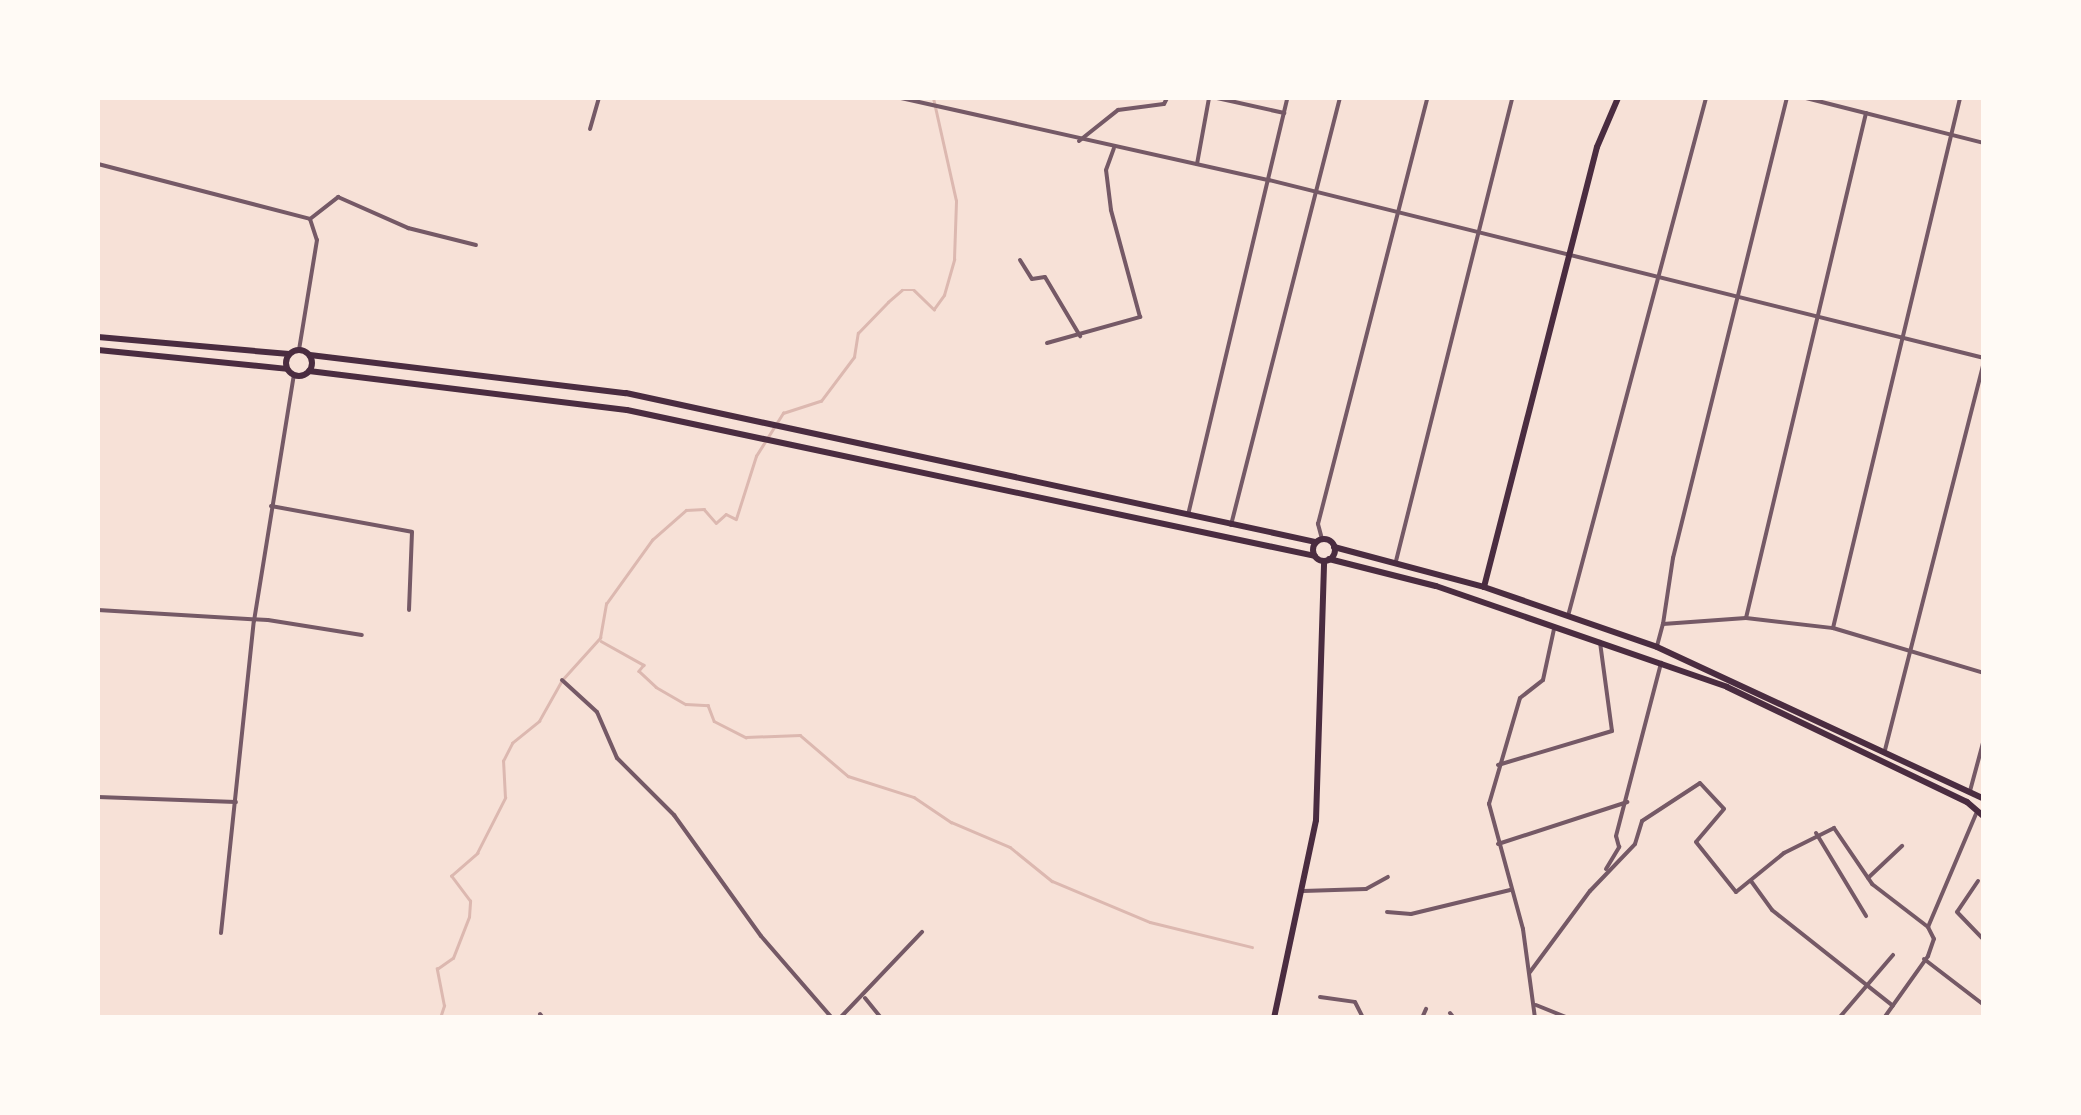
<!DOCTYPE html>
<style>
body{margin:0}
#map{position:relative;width:2081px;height:1115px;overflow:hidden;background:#f7e1d7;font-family:"Nunito Sans",sans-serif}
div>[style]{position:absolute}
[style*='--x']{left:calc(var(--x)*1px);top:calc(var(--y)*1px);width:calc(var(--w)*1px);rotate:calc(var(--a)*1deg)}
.stream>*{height:2.5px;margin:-1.25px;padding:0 1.25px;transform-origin:1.25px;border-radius:1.25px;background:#dcb8b0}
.minor>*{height:4px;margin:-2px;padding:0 2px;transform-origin:2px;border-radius:2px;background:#755966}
.secondary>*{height:6px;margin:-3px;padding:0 3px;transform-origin:3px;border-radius:3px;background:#4a2c40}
.primary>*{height:6px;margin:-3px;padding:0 3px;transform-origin:3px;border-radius:3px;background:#4a2c40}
.primary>.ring{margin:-3px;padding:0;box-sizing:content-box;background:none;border:6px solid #4a2c40;border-radius:50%}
span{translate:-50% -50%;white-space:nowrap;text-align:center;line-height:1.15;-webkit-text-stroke:8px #fffaf5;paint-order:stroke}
.frame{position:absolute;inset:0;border:100px solid #fffaf5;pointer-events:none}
</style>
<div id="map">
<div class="stream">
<i style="--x:601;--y:641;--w:49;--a:29.2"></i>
<i style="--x:644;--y:665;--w:8;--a:130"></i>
<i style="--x:639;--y:671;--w:23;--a:43"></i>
<i style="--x:656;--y:687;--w:34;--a:30"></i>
<i style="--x:686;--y:704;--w:22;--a:3"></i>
<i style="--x:708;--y:705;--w:17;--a:69"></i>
<i style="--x:714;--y:721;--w:36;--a:27"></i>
<i style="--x:746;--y:737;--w:54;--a:-2.1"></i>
<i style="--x:800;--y:735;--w:63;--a:40.5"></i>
<i style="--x:848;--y:776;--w:69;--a:17.7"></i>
<i style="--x:914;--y:797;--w:45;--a:34"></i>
<i style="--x:951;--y:822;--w:64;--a:23"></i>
<i style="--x:1010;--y:847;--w:54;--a:39"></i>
<i style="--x:1052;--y:881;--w:106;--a:22.7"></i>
<i style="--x:1150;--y:922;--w:105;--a:13.8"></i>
<i style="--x:440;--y:1018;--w:13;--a:-72"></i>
<i style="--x:444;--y:1006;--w:38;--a:-101"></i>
<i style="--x:437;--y:969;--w:19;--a:-35"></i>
<i style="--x:453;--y:958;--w:44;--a:-68.7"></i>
<i style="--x:469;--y:917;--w:16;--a:-86"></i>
<i style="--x:470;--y:901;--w:31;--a:-127"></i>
<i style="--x:451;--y:876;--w:35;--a:-41"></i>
<i style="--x:477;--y:853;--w:62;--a:-63"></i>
<i style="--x:505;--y:798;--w:37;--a:-93"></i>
<i style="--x:503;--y:761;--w:20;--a:-63"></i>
<i style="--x:512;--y:743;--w:35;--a:-39"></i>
<i style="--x:539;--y:721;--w:47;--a:-60.7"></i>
<i style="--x:562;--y:680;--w:57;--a:-47.9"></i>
<i style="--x:600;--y:638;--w:35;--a:-80"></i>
<i style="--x:606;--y:604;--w:79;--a:-54.3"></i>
<i style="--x:652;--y:540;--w:45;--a:-41.4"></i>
<i style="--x:686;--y:510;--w:18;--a:-3"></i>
<i style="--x:704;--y:509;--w:18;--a:49"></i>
<i style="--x:716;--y:523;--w:13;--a:-42"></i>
<i style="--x:726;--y:514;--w:11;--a:27"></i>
<i style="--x:736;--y:519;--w:66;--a:-72.4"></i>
<i style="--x:756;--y:456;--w:51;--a:-57.9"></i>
<i style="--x:783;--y:413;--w:40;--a:-18"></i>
<i style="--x:821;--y:401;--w:55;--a:-53.1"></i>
<i style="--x:854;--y:357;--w:24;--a:-81"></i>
<i style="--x:858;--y:333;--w:43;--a:-45.9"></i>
<i style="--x:888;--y:302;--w:18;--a:-41"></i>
<i style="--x:902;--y:290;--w:12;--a:0"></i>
<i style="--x:914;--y:290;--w:28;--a:44"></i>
<i style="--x:934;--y:309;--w:17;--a:-54"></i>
<i style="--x:944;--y:295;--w:37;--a:-74"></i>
<i style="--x:954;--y:259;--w:58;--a:-88"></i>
<i style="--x:956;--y:201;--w:106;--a:-102.6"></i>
</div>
<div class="minor">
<i style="--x:901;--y:98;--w:377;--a:12.6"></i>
<i style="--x:1269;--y:180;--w:737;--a:13.98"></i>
<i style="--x:1217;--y:98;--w:69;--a:12.6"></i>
<i style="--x:1806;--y:98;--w:184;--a:14.2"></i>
<i style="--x:590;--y:129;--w:32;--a:-74"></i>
<i style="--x:1079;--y:141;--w:50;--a:-38.5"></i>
<i style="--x:1118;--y:110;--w:46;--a:-7.4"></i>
<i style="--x:1164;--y:104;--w:7;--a:-63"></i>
<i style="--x:98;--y:164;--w:219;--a:14.5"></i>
<i style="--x:310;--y:219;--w:22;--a:72"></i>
<i style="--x:317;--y:240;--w:111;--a:99.3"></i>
<i style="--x:1197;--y:164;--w:67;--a:-79.7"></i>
<i style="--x:310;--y:219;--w:36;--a:-38"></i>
<i style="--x:338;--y:197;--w:77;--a:23.9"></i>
<i style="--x:408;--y:228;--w:70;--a:14"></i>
<i style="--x:1020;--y:260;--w:22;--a:58"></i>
<i style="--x:1032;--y:279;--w:13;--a:-9"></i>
<i style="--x:1045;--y:277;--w:69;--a:59.3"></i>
<i style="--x:1047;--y:343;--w:97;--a:-15.6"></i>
<i style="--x:1140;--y:317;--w:111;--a:-105.2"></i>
<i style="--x:1111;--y:210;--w:40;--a:-97.1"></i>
<i style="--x:1106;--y:170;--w:23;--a:-70"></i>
<i style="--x:271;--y:506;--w:143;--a:10.4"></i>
<i style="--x:412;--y:532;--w:78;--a:92.2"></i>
<i style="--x:1188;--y:515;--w:429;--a:-76.6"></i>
<i style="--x:1231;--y:525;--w:441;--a:-75.7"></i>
<i style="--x:1322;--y:539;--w:16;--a:-105"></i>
<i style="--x:1318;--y:524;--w:440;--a:-75.6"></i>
<i style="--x:1396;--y:561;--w:477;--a:-75.9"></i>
<i style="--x:98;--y:610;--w:170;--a:3.4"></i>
<i style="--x:268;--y:620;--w:95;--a:9.1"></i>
<i style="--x:1568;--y:616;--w:536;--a:-75.08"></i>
<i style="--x:1746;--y:618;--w:519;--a:-76.63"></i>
<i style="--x:1663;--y:624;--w:67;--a:-81.4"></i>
<i style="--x:1673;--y:558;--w:474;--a:-76.1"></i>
<i style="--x:1833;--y:628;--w:545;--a:-76.52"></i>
<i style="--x:1657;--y:646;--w:23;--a:-75"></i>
<i style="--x:1663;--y:624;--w:83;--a:-4.1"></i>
<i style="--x:1746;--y:618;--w:88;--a:6.6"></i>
<i style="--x:1833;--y:628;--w:158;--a:16.6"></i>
<i style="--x:562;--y:680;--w:47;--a:42.4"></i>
<i style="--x:597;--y:712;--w:50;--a:66.5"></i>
<i style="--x:617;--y:758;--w:81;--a:45"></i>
<i style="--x:674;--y:815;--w:149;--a:54.3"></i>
<i style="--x:761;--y:936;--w:108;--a:49.1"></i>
<i style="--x:1885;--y:750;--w:400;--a:-75.7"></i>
<i style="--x:1498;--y:765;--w:119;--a:-16.6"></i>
<i style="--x:1612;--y:731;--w:90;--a:-97.7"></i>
<i style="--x:1970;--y:791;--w:54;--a:-74.9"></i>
<i style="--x:98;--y:797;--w:138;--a:2.1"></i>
<i style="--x:1816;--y:833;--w:97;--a:58.9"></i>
<i style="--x:1498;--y:844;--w:136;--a:-18"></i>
<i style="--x:1606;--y:869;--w:26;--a:-59"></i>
<i style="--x:1619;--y:847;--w:11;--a:-105"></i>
<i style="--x:1616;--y:836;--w:179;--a:-75.4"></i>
<i style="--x:1868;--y:878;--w:47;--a:-43.3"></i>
<i style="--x:1751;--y:881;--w:36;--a:54"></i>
<i style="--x:1772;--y:910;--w:154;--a:38.4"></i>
<i style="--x:1978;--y:881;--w:37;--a:124"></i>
<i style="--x:1957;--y:912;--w:39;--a:46"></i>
<i style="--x:1303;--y:891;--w:63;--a:-1.8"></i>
<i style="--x:1366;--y:889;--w:25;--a:-29"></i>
<i style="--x:1387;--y:912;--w:24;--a:5"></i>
<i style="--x:1411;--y:914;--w:102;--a:-13.6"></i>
<i style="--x:221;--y:933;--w:314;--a:-84"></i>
<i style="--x:254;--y:621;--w:249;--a:-80.8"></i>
<i style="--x:1924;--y:959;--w:76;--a:37.5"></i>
<i style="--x:1530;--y:972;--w:101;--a:-53.5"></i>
<i style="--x:1590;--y:891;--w:65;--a:-46.2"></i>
<i style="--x:1635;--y:844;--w:24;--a:-73"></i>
<i style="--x:1642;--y:821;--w:69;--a:-33.2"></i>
<i style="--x:1700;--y:783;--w:35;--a:47"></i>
<i style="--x:1724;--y:809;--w:43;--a:130.3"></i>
<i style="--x:1696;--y:842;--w:64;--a:51.3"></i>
<i style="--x:1736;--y:892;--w:62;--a:-39.1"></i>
<i style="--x:1784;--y:853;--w:56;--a:-26.6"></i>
<i style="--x:1834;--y:828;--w:68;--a:55.8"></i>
<i style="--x:1872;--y:884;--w:71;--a:37.5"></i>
<i style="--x:1320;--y:997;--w:35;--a:8"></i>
<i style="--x:1355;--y:1002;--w:18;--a:63"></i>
<i style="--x:865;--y:998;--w:26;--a:51"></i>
<i style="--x:1536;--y:1005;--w:35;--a:22"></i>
<i style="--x:1450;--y:1013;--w:6;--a:51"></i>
<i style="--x:540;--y:1014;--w:5;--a:53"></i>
<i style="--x:840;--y:1018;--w:119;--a:-46.4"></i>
<i style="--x:1422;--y:1018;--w:10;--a:-66"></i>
<i style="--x:1535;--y:1018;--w:90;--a:-97.7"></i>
<i style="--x:1523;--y:929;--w:130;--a:-105.2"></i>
<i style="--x:1489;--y:804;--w:110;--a:-73.7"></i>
<i style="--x:1520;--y:698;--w:29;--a:-38"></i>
<i style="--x:1543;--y:680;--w:52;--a:-77.8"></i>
<i style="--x:1839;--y:1018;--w:83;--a:-49.4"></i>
<i style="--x:1884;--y:1018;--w:76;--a:-54.6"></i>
<i style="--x:1928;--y:956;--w:18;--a:-71"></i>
<i style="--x:1934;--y:939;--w:13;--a:-117"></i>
<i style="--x:1928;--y:927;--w:123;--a:-67"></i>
</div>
<div class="secondary">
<i style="--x:1484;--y:587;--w:454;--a:-75.6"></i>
<i style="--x:1597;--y:147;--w:53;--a:-66.8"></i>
<i style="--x:1274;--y:1018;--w:202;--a:-78"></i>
<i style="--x:1316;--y:820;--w:259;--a:-88.2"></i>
</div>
<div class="primary">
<i style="--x:98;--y:337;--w:192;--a:5.1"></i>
<i style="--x:98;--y:350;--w:190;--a:5.7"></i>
<i class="ring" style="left:286px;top:350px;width:20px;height:20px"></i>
<i style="--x:310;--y:355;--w:318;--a:6.9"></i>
<i style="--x:626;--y:393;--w:706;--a:12.19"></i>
<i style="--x:309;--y:371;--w:320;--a:7"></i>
<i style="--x:627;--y:410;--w:703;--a:11.98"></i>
<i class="ring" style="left:1313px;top:539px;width:16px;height:16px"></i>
<i style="--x:1334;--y:547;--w:155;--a:14.9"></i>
<i style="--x:1484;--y:587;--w:183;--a:19.1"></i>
<i style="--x:1657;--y:647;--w:361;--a:24.9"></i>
<i style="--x:1329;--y:559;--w:110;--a:14.2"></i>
<i style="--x:1436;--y:586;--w:308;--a:19.1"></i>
<i style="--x:1727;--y:687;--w:266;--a:25.6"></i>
<i style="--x:1967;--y:802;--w:23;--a:41"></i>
</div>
<div class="frame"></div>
</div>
